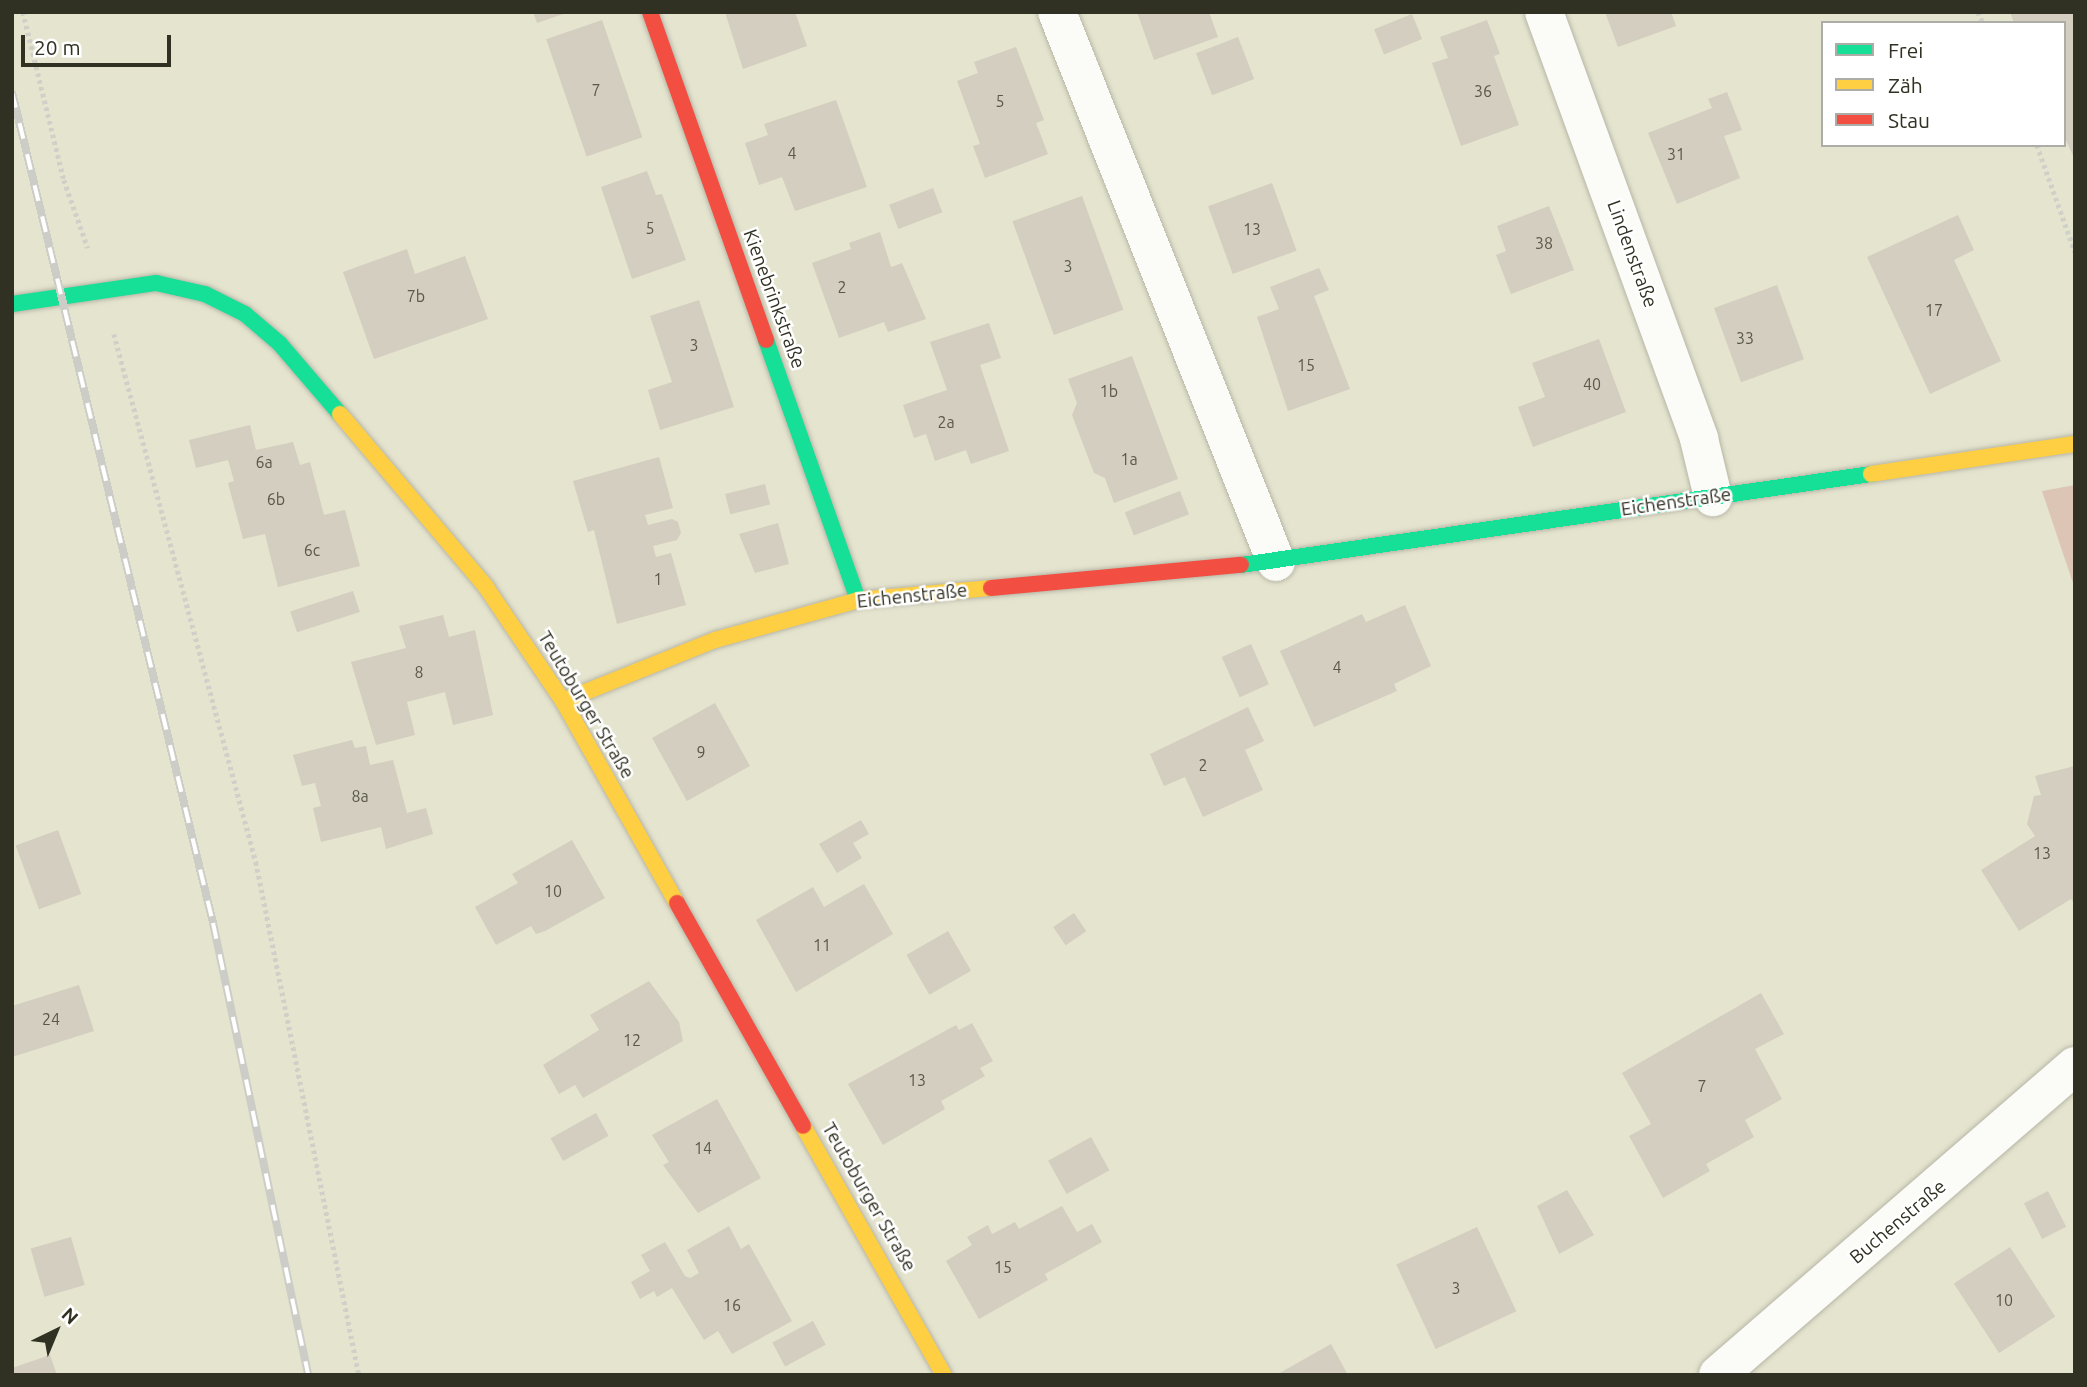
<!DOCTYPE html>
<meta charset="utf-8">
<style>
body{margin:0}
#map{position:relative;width:2087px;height:1387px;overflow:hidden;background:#e5e4cf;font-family:Ubuntu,sans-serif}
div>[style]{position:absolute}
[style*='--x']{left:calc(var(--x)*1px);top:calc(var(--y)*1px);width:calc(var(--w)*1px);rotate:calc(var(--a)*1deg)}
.green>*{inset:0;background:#dcc5b4}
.building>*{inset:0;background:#d3cebf;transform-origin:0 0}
.path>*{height:4.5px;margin-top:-2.25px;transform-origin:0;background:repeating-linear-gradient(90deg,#d0d0c9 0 3.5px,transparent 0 7px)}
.roads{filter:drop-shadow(0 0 2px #b7b6a6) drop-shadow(0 0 2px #b7b6a6)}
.street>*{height:38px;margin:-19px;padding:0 19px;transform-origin:19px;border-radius:19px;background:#fbfbf8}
.fast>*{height:16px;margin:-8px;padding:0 8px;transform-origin:8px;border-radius:8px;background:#16e098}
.slow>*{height:16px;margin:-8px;padding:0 8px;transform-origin:8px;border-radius:8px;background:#ffcf43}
.jam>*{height:16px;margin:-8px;padding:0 8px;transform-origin:8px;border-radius:8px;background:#f24e42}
.rail>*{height:8px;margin-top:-4px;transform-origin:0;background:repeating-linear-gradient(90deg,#fff 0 16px,#cdcdc7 0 32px);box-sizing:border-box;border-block:2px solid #cdcdc7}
span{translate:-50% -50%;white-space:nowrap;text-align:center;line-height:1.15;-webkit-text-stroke:5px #fff;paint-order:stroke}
.number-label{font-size:16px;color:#5a584a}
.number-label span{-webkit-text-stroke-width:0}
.street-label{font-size:19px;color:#313123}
.frame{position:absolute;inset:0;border:14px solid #313123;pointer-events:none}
.legend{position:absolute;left:1821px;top:21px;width:245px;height:126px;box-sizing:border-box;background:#fff;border:2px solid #adada7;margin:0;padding:9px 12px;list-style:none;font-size:21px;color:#313123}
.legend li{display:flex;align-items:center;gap:14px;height:35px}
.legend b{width:35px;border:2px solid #adada7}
.north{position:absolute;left:21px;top:1296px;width:70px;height:70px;-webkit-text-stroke:5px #fff;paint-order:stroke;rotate:43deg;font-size:19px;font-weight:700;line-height:28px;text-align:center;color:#313123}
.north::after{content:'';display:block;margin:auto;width:24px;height:32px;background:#313123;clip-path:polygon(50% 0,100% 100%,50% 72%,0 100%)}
.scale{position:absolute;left:21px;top:35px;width:150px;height:32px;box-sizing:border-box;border:4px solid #313123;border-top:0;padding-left:9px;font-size:21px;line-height:24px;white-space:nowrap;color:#313123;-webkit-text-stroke:5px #fff;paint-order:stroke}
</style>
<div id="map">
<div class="green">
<i style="clip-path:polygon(2075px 485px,2075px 589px,2042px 491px)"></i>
</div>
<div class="building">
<i style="clip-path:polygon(533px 12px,566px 12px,566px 13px,537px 23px)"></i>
<i style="clip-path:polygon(725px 12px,795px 12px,807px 46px,743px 69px)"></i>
<i style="clip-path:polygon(1137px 12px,1209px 12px,1218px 37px,1154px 60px)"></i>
<i style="clip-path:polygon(1605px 12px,1671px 12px,1676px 26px,1618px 47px)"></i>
<i style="clip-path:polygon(2010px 12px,2075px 12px,2075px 160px,2064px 136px,2064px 23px,2014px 23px)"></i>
<i style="left:1412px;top:14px;width:27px;height:41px;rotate:68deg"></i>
<i style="left:602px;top:20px;width:124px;height:59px;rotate:71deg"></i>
<i style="clip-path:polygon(1487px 20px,1500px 54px,1494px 56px,1519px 125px,1461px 146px,1432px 63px,1448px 58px,1440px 37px)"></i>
<i style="left:1238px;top:37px;width:45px;height:45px;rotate:69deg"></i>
<i style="clip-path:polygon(1016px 47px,1044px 120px,1036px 123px,1048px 154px,985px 178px,973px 146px,980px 144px,957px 81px,978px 73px,974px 62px)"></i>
<i style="clip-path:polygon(1727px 92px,1742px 130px,1724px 136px,1740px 178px,1677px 204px,1648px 133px,1712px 108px,1708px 99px)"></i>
<i style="clip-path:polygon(836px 100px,867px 187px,795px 211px,782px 177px,759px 185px,745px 143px,768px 135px,764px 124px)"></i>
<i style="clip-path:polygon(647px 171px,656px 195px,662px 194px,686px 260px,632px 279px,601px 187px)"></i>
<i style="left:1272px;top:183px;width:72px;height:68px;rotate:70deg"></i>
<i style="left:933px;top:188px;width:26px;height:47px;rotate:69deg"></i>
<i style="left:1082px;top:196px;width:121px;height:74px;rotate:70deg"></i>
<i style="clip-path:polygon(1549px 206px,1574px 270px,1511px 294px,1496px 255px,1506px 251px,1497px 226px)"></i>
<i style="clip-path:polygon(1958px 215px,1974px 250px,1954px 260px,2001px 361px,1930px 394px,1867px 257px)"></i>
<i style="clip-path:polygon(880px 232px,891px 267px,902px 263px,926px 319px,888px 332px,884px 322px,839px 338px,812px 263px,851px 249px,849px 243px)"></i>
<i style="clip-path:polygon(407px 249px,415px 274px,465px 256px,488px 319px,374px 359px,343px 272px)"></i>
<i style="clip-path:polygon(1319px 268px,1329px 290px,1314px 296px,1350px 389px,1288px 411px,1257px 317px,1279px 309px,1270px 287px)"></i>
<i style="left:1777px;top:285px;width:79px;height:67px;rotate:70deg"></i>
<i style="clip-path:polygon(699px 300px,734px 407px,660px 430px,648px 390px,672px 382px,650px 316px)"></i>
<i style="clip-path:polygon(989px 323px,1001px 358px,980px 365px,1009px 451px,971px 464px,966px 450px,935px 461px,926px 434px,914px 438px,903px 405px,947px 390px,930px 342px)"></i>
<i style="clip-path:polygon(1599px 339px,1626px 412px,1533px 447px,1518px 407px,1545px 397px,1532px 363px)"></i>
<i style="clip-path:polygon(1132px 356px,1178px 479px,1114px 503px,1105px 478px,1094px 473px,1072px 415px,1077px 403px,1068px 379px)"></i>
<i style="clip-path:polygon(250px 425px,256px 450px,293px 442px,300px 465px,310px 462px,324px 515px,345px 510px,360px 566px,278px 587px,265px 534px,243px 539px,228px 483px,234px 481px,228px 460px,196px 468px,189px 440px)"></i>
<i style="clip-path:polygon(659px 457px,673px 508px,645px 515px,648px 525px,672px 519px,678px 522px,681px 533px,677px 540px,653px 546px,656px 557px,671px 553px,686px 605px,617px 624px,594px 530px,588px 532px,573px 481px)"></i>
<i style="left:765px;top:484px;width:21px;height:41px;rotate:76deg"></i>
<i style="left:1180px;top:491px;width:25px;height:59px;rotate:69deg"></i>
<i style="clip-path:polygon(778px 523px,789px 564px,755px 573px,739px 534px)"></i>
<i style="left:353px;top:591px;width:22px;height:66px;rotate:72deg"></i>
<i style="clip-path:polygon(1405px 605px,1431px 666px,1394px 684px,1397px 691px,1314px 727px,1280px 651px,1362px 614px,1366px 622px)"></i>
<i style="clip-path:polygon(443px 615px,449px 637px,475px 630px,493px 715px,453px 725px,445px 692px,407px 702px,415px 735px,376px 745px,351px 662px,406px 648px,399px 626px)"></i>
<i style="left:1251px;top:644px;width:44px;height:32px;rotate:66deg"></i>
<i style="left:715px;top:703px;width:72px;height:72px;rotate:61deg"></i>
<i style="clip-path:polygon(1248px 707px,1264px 741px,1245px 750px,1263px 790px,1203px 817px,1185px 777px,1164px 786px,1150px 754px)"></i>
<i style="clip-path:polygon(352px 740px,355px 748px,366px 746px,370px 765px,393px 760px,407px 813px,426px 808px,433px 834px,386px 849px,381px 827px,321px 842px,313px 808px,321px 806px,315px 783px,302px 786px,293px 755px)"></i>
<i style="clip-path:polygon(2075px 766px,2075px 904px,2071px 899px,2019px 931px,1981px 870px,2035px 836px,2027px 824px,2034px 796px,2041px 795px,2035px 776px)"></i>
<i style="clip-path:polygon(861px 820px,869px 834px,853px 843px,862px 858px,837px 873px,819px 844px)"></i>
<i style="left:58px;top:830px;width:68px;height:45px;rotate:70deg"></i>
<i style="clip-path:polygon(572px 840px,605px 898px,545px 931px,536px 934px,531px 926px,496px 945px,475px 907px,518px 883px,512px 874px)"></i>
<i style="clip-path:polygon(864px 884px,893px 934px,796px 992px,756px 920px,813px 887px,824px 907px)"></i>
<i style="left:1074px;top:913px;width:22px;height:25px;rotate:56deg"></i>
<i style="left:948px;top:931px;width:46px;height:48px;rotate:60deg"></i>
<i style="clip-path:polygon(649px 981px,679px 1022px,683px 1041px,583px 1098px,575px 1085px,559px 1094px,543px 1065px,599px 1030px,590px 1015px)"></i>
<i style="clip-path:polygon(79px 985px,94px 1031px,12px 1057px,12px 1006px)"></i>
<i style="clip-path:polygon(1761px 993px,1784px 1034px,1755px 1049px,1782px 1099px,1745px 1120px,1754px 1137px,1706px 1164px,1710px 1171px,1663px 1198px,1629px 1136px,1651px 1124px,1622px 1073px)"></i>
<i style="clip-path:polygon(972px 1023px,993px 1061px,980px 1068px,985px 1076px,941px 1101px,945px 1109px,883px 1145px,848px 1084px,956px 1025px,959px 1030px)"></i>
<i style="clip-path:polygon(717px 1099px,761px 1178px,698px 1213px,663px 1165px,669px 1162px,652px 1135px)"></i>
<i style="left:596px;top:1113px;width:26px;height:52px;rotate:61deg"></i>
<i style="left:1091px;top:1137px;width:38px;height:49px;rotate:61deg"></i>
<i style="clip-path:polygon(1567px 1190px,1594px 1235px,1559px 1254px,1537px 1206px)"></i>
<i style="left:2048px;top:1191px;width:40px;height:27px;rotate:63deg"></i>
<i style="clip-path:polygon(1062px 1206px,1077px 1232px,1092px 1224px,1102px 1242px,1045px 1274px,1048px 1280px,979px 1319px,946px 1261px,972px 1245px,967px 1237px,988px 1225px,992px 1234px,1015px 1222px,1019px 1229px)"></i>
<i style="clip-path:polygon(729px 1226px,741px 1249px,749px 1244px,792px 1321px,732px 1354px,718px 1331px,704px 1340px,672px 1288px,657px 1297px,654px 1291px,640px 1299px,631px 1282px,650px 1271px,641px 1255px,665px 1242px,685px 1276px,690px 1278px,699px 1273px,687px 1250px)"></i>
<i style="left:1477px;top:1227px;width:93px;height:89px;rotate:65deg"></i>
<i style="left:71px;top:1237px;width:50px;height:42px;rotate:74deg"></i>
<i style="left:2010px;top:1247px;width:83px;height:67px;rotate:57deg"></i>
<i style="left:813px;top:1321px;width:27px;height:46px;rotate:62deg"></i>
<i style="clip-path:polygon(1331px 1344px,1348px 1375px,1276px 1375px)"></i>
<i style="clip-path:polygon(50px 1355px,57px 1375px,12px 1375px,12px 1368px)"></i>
</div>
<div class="path">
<i style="--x:23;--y:12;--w:173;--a:76.3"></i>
<i style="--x:64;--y:180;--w:72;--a:70.6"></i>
<i style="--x:1978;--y:12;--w:12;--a:66"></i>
<i style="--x:2037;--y:145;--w:114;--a:70.4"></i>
<i style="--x:114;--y:334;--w:547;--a:74.95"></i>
<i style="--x:256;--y:862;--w:523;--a:78.65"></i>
</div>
<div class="roads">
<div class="street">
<i style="--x:1057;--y:12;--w:592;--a:68.29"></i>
<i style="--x:1544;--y:12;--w:454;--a:70"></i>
<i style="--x:1699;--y:439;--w:60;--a:76.4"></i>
<i style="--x:1718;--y:1375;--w:472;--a:-40.9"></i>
</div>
<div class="fast">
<i style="--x:12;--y:304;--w:146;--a:-8.3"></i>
<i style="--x:156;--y:283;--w:50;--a:12.7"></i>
<i style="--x:205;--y:294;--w:45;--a:26.6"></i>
<i style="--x:245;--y:314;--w:46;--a:40.6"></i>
<i style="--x:280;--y:344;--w:92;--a:49.4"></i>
<i style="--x:766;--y:340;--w:276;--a:70.5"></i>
<i style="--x:1241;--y:565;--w:637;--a:-8.22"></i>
</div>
<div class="slow">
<i style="--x:340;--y:414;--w:226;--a:49.8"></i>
<i style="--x:486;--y:587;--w:138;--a:56"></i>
<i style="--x:563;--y:701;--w:232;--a:60.6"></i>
<i style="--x:1871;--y:474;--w:206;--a:-8.4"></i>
<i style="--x:563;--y:701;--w:164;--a:-21.9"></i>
<i style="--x:715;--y:640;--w:148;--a:-15.6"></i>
<i style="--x:858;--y:600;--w:134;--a:-5.2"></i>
<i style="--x:803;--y:1126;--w:286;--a:60.5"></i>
</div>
<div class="jam">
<i style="--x:650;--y:12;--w:348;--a:70.5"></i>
<i style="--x:991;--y:588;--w:251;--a:-5.3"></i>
<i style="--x:677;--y:903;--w:256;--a:60.5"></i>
</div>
</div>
<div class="rail">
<i style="--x:12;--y:92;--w:855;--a:76.4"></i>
<i style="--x:213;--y:923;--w:462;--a:78.1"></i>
</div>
<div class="number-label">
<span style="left:596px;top:90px">7</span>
<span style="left:1483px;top:91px">36</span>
<span style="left:1000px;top:101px">5</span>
<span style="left:792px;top:153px">4</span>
<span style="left:1676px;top:154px">31</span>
<span style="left:650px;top:228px">5</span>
<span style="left:1252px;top:229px">13</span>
<span style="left:1544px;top:243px">38</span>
<span style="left:1068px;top:266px">3</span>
<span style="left:842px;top:287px">2</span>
<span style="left:416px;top:296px">7b</span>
<span style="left:1934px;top:310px">17</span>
<span style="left:1745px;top:338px">33</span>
<span style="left:694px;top:345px">3</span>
<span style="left:1306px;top:365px">15</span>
<span style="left:1592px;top:384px">40</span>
<span style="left:1109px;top:391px">1b</span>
<span style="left:946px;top:422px">2a</span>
<span style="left:1129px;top:459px">1a</span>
<span style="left:264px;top:462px">6a</span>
<span style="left:276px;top:499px">6b</span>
<span style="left:312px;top:550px">6c</span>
<span style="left:658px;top:579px">1</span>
<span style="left:1337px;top:667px">4</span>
<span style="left:419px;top:672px">8</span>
<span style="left:701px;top:752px">9</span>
<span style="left:1203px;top:765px">2</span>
<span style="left:360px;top:796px">8a</span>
<span style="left:2042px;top:853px">13</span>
<span style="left:553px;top:891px">10</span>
<span style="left:822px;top:945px">11</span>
<span style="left:51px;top:1019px">24</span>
<span style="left:632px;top:1040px">12</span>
<span style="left:917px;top:1080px">13</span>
<span style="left:1702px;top:1086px">7</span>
<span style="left:703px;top:1148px">14</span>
<span style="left:1003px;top:1267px">15</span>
<span style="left:1456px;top:1288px">3</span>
<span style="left:2004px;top:1300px">10</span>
<span style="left:732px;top:1305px">16</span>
</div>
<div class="street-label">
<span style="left:1632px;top:254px;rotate:70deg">Lindenstraße</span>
<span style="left:774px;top:299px;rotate:70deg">Kienebrinkstraße</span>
<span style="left:1676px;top:502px;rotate:-8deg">Eichenstraße</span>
<span style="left:912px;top:596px;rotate:-6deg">Eichenstraße</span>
<span style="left:586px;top:705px;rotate:59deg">Teutoburger Straße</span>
<span style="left:869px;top:1197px;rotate:60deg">Teutoburger Straße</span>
<span style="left:1898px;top:1222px;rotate:-40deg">Buchenstraße</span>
</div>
<div class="frame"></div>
<ul class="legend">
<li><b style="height:9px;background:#16e098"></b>Frei</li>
<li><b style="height:9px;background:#ffcf43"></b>Zäh</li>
<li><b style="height:9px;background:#f24e42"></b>Stau</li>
</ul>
<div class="north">N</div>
<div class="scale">20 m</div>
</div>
